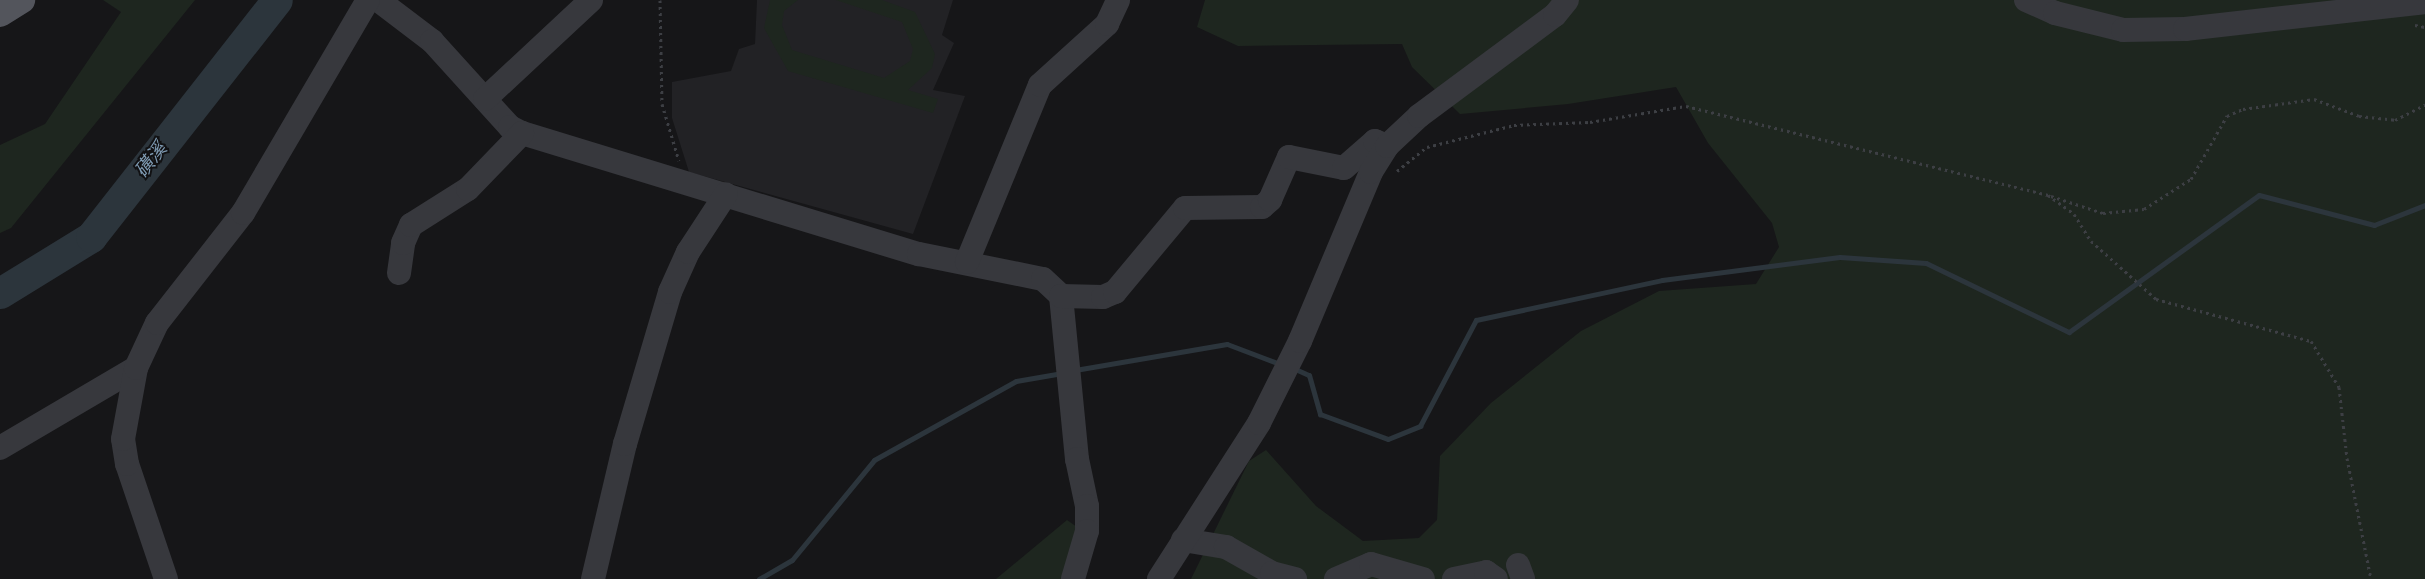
<!DOCTYPE html>
<meta charset="utf-8">
<style>
body{margin:0}
#map{position:relative;width:2425px;height:579px;overflow:hidden;background:#161618;font-family:Rubik,"Noto Sans TC",sans-serif}
div>[style]{position:absolute}
[style*='--x']{left:calc(var(--x)*1px);top:calc(var(--y)*1px);width:calc(var(--w)*1px);rotate:calc(var(--a)*1deg)}
.built>*{inset:0;background:#222225}
.green>*{inset:0;background:#1e261f}
.stream>*{height:5px;margin:-2.5px;padding:0 2.5px;transform-origin:2.5px;border-radius:2.5px;background:#2c353c}
.river>*{height:31px;margin:-15.5px;padding:0 15.5px;transform-origin:15.5px;border-radius:15.5px;background:#2c353c}
.path>*{height:3px;margin-top:-1.5px;transform-origin:0;background:repeating-linear-gradient(90deg,#3d3f44 0 2.5px,transparent 0 6.5px)}
.minor>*{height:24px;margin:-12px;padding:0 12px;transform-origin:12px;border-radius:12px;background:#37383d}
.major>*{height:28px;margin:-14px;padding:0 14px;transform-origin:14px;border-radius:14px;background:#53555c}
span{translate:-50% -50%;white-space:nowrap;text-align:center;line-height:1.15;-webkit-text-stroke:4px #111113;paint-order:stroke}
.water-label{font-size:19px;color:#7f9bb3;font-style:italic}
</style>
<div id="map">
<div class="built">
<i style="clip-path:polygon(757px 0,953px 0,942px 35px,954px 43px,933px 90px,965px 96px,913px 234px,689px 172px,672px 118px,672px 82px,731px 71px,739px 49px,755px 44px)"></i>
</div>
<div class="green">
<i style="clip-path:polygon(103px 0,195px 0,11px 228px,0 233px,0 145px,45px 124px,121px 12px)"></i>
<i style="clip-path:polygon(770px 0,798px 0,784px 11px,782px 25px,792px 50px,884px 78px,910px 61px,913px 49px,902px 22px,836px 0,882px 0,915px 12px,935px 54px,932px 68px,908px 90px,938px 99px,933px 113px,788px 71px,764px 28px)"></i>
<i style="clip-path:polygon(1205px 0,2425px 0,2425px 579px,1191px 579px,1249px 461px,1266px 450px,1316px 506px,1363px 541px,1419px 538px,1437px 520px,1440px 456px,1491px 403px,1581px 331px,1659px 291px,1756px 284px,1779px 247px,1772px 223px,1708px 143px,1676px 87px,1568px 104px,1460px 114px,1412px 67px,1402px 44px,1238px 46px,1197px 27px)"></i>
<i style="clip-path:polygon(1067px 520px,1077px 527px,1064px 579px,996px 579px)"></i>
</div>
<div class="stream">
<i style="--x:1293;--y:368;--w:17;--a:24"></i>
<i style="--x:1309;--y:375;--w:41;--a:74.2"></i>
<i style="--x:1320;--y:414;--w:72;--a:20.2"></i>
<i style="--x:1388;--y:439;--w:35;--a:-22"></i>
<i style="--x:1420;--y:426;--w:120;--a:-62.2"></i>
<i style="--x:1476;--y:320;--w:190;--a:-12.1"></i>
<i style="--x:1662;--y:280;--w:179;--a:-7.4"></i>
<i style="--x:1840;--y:257;--w:86;--a:4"></i>
<i style="--x:1926;--y:263;--w:159;--a:25.8"></i>
<i style="--x:2069;--y:332;--w:234;--a:-35.8"></i>
<i style="--x:2259;--y:195;--w:119;--a:14.6"></i>
<i style="--x:2374;--y:225;--w:55;--a:-21.4"></i>
<i style="--x:1075;--y:370;--w:154;--a:-9.7"></i>
<i style="--x:1227;--y:344;--w:57;--a:20.7"></i>
<i style="--x:759;--y:579;--w:38;--a:-30"></i>
<i style="--x:792;--y:560;--w:129;--a:-50.6"></i>
<i style="--x:874;--y:460;--w:162;--a:-29.1"></i>
<i style="--x:1016;--y:381;--w:47;--a:-9.9"></i>
</div>
<div class="river">
<i style="--x:0;--y:293;--w:107;--a:-31.6"></i>
<i style="--x:91;--y:237;--w:301;--a:-51.9"></i>
</div>
<div class="path">
<i style="--x:660;--y:0;--w:104;--a:88.9"></i>
<i style="--x:662;--y:104;--w:59;--a:73.4"></i>
<i style="--x:2415;--y:25;--w:10;--a:11"></i>
<i style="--x:1397;--y:171;--w:38;--a:-39"></i>
<i style="--x:1427;--y:147;--w:90;--a:-14.2"></i>
<i style="--x:1514;--y:125;--w:76;--a:-2.3"></i>
<i style="--x:1590;--y:122;--w:97;--a:-9.5"></i>
<i style="--x:1686;--y:106;--w:373;--a:13.8"></i>
<i style="--x:2048;--y:195;--w:32;--a:36"></i>
<i style="--x:2074;--y:214;--w:32;--a:58"></i>
<i style="--x:2091;--y:241;--w:87;--a:41.7"></i>
<i style="--x:2156;--y:299;--w:161;--a:15.2"></i>
<i style="--x:2311;--y:341;--w:54;--a:58.7"></i>
<i style="--x:2339;--y:387;--w:71;--a:83.6"></i>
<i style="--x:2347;--y:458;--w:123;--a:78.8"></i>
<i style="--x:2051;--y:196;--w:55;--a:18.1"></i>
<i style="--x:2103;--y:213;--w:41;--a:-5.6"></i>
<i style="--x:2144;--y:209;--w:56;--a:-32.6"></i>
<i style="--x:2191;--y:179;--w:73;--a:-60.3"></i>
<i style="--x:2227;--y:116;--w:17;--a:-24"></i>
<i style="--x:2243;--y:109;--w:72;--a:-8"></i>
<i style="--x:2314;--y:99;--w:48;--a:20.7"></i>
<i style="--x:2359;--y:116;--w:36;--a:6"></i>
<i style="--x:2395;--y:120;--w:34;--a:-27"></i>
</div>
<div class="minor">
<i style="--x:378;--y:0;--w:68;--a:37.2"></i>
<i style="--x:432;--y:41;--w:116;--a:47.8"></i>
<i style="--x:510;--y:127;--w:13;--a:27"></i>
<i style="--x:522;--y:133;--w:415;--a:17"></i>
<i style="--x:919;--y:254;--w:126;--a:11.4"></i>
<i style="--x:1043;--y:279;--w:25;--a:43"></i>
<i style="--x:1061;--y:296;--w:164;--a:84.4"></i>
<i style="--x:1077;--y:459;--w:48;--a:78"></i>
<i style="--x:1087;--y:506;--w:25;--a:90"></i>
<i style="--x:1087;--y:531;--w:50;--a:106.3"></i>
<i style="--x:2026;--y:0;--w:32;--a:24"></i>
<i style="--x:2055;--y:13;--w:70;--a:14"></i>
<i style="--x:2123;--y:30;--w:62;--a:-0.9"></i>
<i style="--x:2185;--y:29;--w:242;--a:-6.4"></i>
<i style="--x:485;--y:99;--w:145;--a:-43"></i>
<i style="--x:967;--y:262;--w:191;--a:-67.6"></i>
<i style="--x:1040;--y:85;--w:91;--a:-42.3"></i>
<i style="--x:1107;--y:24;--w:26;--a:-65"></i>
<i style="--x:399;--y:273;--w:30;--a:-82"></i>
<i style="--x:403;--y:243;--w:20;--a:-66"></i>
<i style="--x:411;--y:225;--w:67;--a:-32.3"></i>
<i style="--x:468;--y:189;--w:78;--a:-46"></i>
<i style="--x:1061;--y:296;--w:42;--a:1.4"></i>
<i style="--x:1103;--y:297;--w:13;--a:-23"></i>
<i style="--x:1115;--y:292;--w:109;--a:-50.2"></i>
<i style="--x:1185;--y:208;--w:77;--a:-0.7"></i>
<i style="--x:1262;--y:207;--w:11;--a:-41"></i>
<i style="--x:1270;--y:200;--w:47;--a:-66.2"></i>
<i style="--x:1289;--y:157;--w:56;--a:11.3"></i>
<i style="--x:1344;--y:168;--w:41;--a:-41.1"></i>
<i style="--x:1375;--y:141;--w:13;--a:23"></i>
<i style="--x:0;--y:448;--w:158;--a:-30.5"></i>
<i style="--x:1183;--y:540;--w:44;--a:9.2"></i>
<i style="--x:1226;--y:547;--w:53;--a:29.5"></i>
<i style="--x:1272;--y:573;--w:24;--a:15"></i>
<i style="--x:1518;--y:565;--w:15;--a:70"></i>
<i style="--x:166;--y:579;--w:121;--a:-108.7"></i>
<i style="--x:127;--y:464;--w:25;--a:-99"></i>
<i style="--x:123;--y:439;--w:72;--a:-79.6"></i>
<i style="--x:136;--y:368;--w:50;--a:-65"></i>
<i style="--x:157;--y:323;--w:140;--a:-52"></i>
<i style="--x:243;--y:213;--w:247;--a:-59.6"></i>
<i style="--x:593;--y:579;--w:139;--a:-76.7"></i>
<i style="--x:625;--y:444;--w:159;--a:-73.5"></i>
<i style="--x:670;--y:292;--w:44;--a:-65.8"></i>
<i style="--x:688;--y:252;--w:69;--a:-56.8"></i>
<i style="--x:1159;--y:579;--w:185;--a:-57.3"></i>
<i style="--x:1259;--y:423;--w:92;--a:-63.4"></i>
<i style="--x:1300;--y:341;--w:183;--a:-67.2"></i>
<i style="--x:1371;--y:172;--w:31;--a:-58"></i>
<i style="--x:1387;--y:146;--w:44;--a:-43.2"></i>
<i style="--x:1419;--y:116;--w:169;--a:-36.6"></i>
<i style="--x:1555;--y:15;--w:19;--a:-51"></i>
<i style="--x:1336;--y:579;--w:38;--a:-23"></i>
<i style="--x:1371;--y:564;--w:54;--a:16.1"></i>
<i style="--x:1454;--y:579;--w:33;--a:-12"></i>
<i style="--x:1486;--y:572;--w:12;--a:35"></i>
</div>
<div class="major">
<i style="--x:0;--y:13;--w:25;--a:-32"></i>
</div>
<div class="water-label">
<span style="left:151px;top:160px;rotate:-52deg">磺溪</span>
</div>
</div>
